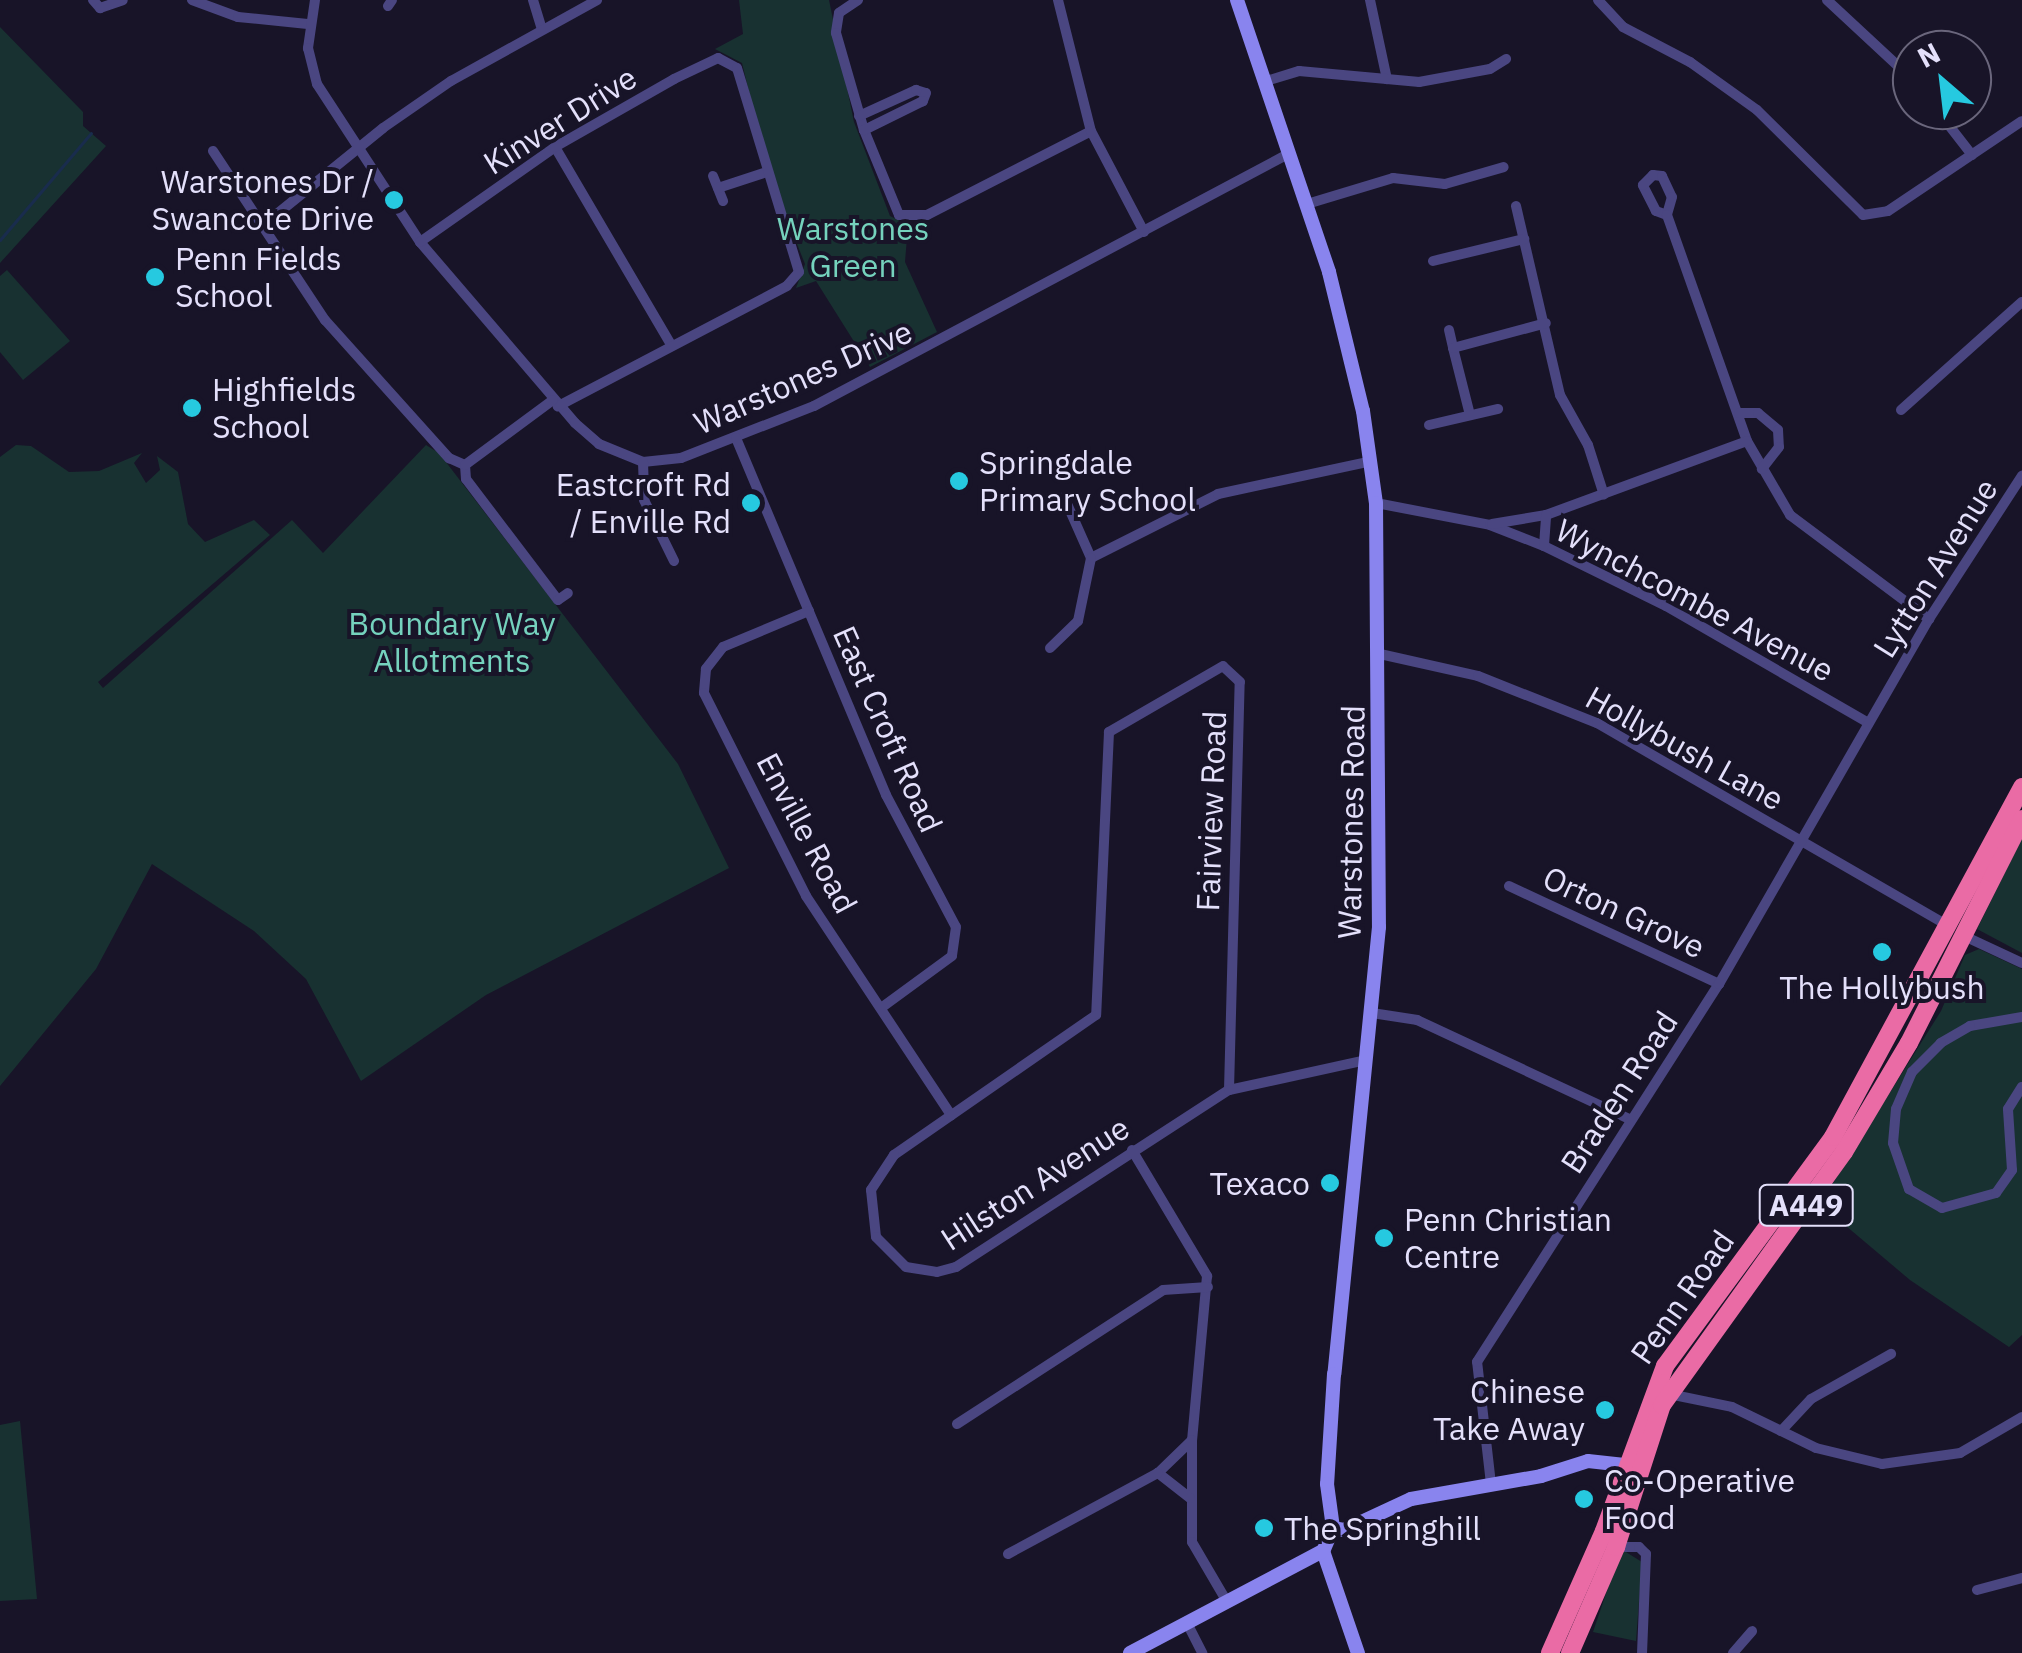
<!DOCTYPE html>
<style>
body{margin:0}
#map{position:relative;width:2022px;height:1653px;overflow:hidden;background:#181428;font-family:"IBM Plex Sans",sans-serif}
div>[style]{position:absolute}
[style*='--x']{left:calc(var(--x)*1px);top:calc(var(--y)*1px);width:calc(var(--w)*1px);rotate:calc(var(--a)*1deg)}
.green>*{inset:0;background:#183131}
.stream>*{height:2.5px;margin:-1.25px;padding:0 1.25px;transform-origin:1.25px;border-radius:1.25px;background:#192c4d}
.street>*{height:10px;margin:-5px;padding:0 5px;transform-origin:5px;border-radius:5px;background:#4a4681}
.secondary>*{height:14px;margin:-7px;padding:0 7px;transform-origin:7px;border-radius:7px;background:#8984ee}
.highway>*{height:18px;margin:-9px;padding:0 9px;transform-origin:9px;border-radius:9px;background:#ea6ba5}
.dots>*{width:28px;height:28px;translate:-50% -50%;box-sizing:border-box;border:5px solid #181428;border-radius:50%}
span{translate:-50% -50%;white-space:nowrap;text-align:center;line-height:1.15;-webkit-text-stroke:8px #181428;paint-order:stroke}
.shield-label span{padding:2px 8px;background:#181428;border:2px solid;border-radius:8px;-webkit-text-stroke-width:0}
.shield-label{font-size:30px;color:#e4e0fb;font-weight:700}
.street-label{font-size:32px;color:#e4e0fb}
.poi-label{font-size:32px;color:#e4e0fb}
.right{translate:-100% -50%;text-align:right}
.left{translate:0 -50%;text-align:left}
.park-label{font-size:32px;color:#75d2bd}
.north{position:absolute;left:1892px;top:30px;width:100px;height:100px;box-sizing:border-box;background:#181428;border:2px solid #6a667c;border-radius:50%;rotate:332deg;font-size:28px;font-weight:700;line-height:40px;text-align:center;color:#e4e0fb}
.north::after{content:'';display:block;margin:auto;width:35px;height:45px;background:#26c9e0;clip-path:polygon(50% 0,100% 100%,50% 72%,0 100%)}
</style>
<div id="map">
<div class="green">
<i style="clip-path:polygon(739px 0,829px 0,854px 122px,890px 216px,908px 225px,905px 262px,937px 332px,870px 367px,816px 281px,796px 288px,805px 264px,769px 174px,742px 63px,715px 49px,743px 34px)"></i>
<i style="clip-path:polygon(0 27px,83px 112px,83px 126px,106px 146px,0 263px)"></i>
<i style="clip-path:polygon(7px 270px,70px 341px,23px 380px,0 352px,0 276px)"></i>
<i style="clip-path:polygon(16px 445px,31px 446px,69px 472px,99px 471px,142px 453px,134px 463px,146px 483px,160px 470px,157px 456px,178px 472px,188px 524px,205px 542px,254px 520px,270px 535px,98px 682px,103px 688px,292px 520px,323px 553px,426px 445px,439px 453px,678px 764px,729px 868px,486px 995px,361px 1081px,306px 979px,254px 931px,152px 864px,96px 969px,0 1086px,0 457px)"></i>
<i style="clip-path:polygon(2022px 838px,2022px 953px,1977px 929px)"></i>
<i style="clip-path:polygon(1979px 949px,2022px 969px,2022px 1335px,2009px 1347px,1910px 1280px,1820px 1204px,1941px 1011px,1965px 955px)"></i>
<i style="clip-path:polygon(20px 1421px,37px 1599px,0 1601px,0 1425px)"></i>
<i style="clip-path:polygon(1621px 1549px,1642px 1562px,1636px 1641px,1593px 1632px)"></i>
</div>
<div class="stream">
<i style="--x:0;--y:240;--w:140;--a:-49.6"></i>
</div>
<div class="street">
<i style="--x:93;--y:0;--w:11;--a:49"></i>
<i style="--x:100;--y:8;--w:24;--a:-19"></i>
<i style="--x:192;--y:0;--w:49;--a:20.3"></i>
<i style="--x:238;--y:17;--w:70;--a:5.7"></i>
<i style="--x:315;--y:0;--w:49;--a:98.3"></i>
<i style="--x:308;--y:48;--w:37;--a:76"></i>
<i style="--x:317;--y:84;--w:189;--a:56.9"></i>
<i style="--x:420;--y:242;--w:238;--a:49.4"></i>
<i style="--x:575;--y:423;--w:32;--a:41"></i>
<i style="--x:599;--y:444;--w:48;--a:22.2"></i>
<i style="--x:643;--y:462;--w:38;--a:-6"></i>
<i style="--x:681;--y:458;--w:143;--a:-21.4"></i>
<i style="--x:814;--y:406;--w:539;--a:-27.99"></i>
<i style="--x:533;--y:0;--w:30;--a:73"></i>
<i style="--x:858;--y:0;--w:23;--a:146"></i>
<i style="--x:839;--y:13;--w:20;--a:99"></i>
<i style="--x:836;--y:33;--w:101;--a:73.9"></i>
<i style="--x:864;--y:130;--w:92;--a:67.6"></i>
<i style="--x:899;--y:215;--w:28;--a:0"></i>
<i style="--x:927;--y:215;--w:184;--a:-27.1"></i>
<i style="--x:1058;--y:0;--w:135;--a:75.9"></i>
<i style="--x:1091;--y:131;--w:114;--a:62.3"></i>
<i style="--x:1370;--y:0;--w:81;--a:77.9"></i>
<i style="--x:1598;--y:0;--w:37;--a:47"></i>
<i style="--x:1623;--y:27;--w:76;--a:27.6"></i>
<i style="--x:1690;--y:62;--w:82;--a:35.6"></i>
<i style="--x:1757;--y:110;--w:149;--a:44.7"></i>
<i style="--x:1863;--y:215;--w:25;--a:-9"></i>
<i style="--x:1888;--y:211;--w:161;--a:-33.9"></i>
<i style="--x:1827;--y:0;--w:116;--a:42.9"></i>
<i style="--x:388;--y:6;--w:7;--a:-56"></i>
<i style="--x:1263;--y:82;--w:38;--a:-17"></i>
<i style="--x:1299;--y:71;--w:121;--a:5.2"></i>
<i style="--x:1419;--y:82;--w:72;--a:-10.4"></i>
<i style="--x:1490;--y:69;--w:19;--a:-32"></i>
<i style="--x:1937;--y:110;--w:57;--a:52.1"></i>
<i style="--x:859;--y:116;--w:63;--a:-24.5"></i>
<i style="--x:916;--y:90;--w:10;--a:17"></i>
<i style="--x:926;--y:93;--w:9;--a:111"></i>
<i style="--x:923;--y:101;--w:66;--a:153.8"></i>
<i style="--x:555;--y:147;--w:227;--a:59.6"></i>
<i style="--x:213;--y:151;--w:203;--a:56.5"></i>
<i style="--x:325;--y:320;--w:186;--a:48.1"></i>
<i style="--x:449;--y:458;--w:17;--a:24"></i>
<i style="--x:713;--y:176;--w:27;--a:68"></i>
<i style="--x:718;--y:188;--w:48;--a:-18.1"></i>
<i style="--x:1307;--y:204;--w:90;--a:-16.8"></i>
<i style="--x:1393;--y:178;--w:52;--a:6.6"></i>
<i style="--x:1445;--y:184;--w:61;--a:-16.1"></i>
<i style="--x:1516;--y:206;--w:194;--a:76.9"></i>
<i style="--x:1560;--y:395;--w:57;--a:60.8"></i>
<i style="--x:1588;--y:445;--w:52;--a:72.3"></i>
<i style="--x:1667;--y:215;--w:12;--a:-160"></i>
<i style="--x:1656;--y:211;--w:29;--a:-117"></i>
<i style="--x:1643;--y:185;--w:14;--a:-45"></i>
<i style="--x:1653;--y:175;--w:9;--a:6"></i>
<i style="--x:1662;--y:176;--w:23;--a:65"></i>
<i style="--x:1672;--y:197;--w:19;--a:106"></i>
<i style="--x:1667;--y:215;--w:240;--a:70.5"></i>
<i style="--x:1747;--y:441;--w:86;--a:59.8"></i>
<i style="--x:1790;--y:515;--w:174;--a:36.8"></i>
<i style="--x:268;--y:228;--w:11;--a:-68"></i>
<i style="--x:272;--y:218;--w:143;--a:-39"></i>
<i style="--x:383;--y:128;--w:83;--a:-34.7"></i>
<i style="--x:451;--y:81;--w:167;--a:-29"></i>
<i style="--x:420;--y:242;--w:165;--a:-35.1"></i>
<i style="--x:555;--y:147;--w:137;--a:-29.7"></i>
<i style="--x:674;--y:79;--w:49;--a:-25.5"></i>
<i style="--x:718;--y:58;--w:21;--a:28"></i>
<i style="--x:737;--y:68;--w:213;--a:73.1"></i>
<i style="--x:799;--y:272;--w:18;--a:131"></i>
<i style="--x:787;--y:286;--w:259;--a:152.3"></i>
<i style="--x:1433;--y:261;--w:94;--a:-13.6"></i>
<i style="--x:1449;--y:330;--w:18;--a:77"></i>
<i style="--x:1901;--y:410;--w:162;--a:-41.8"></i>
<i style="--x:1739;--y:413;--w:19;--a:0"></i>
<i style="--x:1758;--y:413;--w:26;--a:40"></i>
<i style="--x:1778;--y:430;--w:17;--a:87"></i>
<i style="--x:1779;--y:447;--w:28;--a:128"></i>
<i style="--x:1470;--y:415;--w:69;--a:-104.2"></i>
<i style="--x:1453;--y:348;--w:96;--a:-15"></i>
<i style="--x:1429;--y:425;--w:71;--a:-13.1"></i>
<i style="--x:736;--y:438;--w:387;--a:67.2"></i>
<i style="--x:886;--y:795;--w:149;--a:62.1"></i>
<i style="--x:956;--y:927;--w:29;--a:98"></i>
<i style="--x:952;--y:956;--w:88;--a:143.8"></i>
<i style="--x:643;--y:462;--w:38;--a:88"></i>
<i style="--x:644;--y:500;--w:68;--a:63.8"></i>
<i style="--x:465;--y:465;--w:14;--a:86"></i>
<i style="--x:466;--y:479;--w:152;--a:52.8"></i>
<i style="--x:558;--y:600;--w:12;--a:-35"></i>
<i style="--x:465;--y:465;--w:109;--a:-36.5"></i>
<i style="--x:1064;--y:497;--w:67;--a:66.1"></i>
<i style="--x:1091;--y:558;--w:142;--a:-26.7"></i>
<i style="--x:1218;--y:494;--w:157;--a:-12.1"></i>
<i style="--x:1376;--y:503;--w:116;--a:10.9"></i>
<i style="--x:1490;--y:525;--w:58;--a:21.3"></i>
<i style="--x:1544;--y:546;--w:136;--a:26.2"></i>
<i style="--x:1666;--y:606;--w:234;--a:30"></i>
<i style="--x:1492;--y:524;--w:55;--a:-9.5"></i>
<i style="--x:1546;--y:515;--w:214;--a:-20.2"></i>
<i style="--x:1544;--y:546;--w:31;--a:-86"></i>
<i style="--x:809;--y:611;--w:93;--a:157.3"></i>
<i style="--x:723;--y:647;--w:28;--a:128"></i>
<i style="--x:706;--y:669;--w:24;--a:95"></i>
<i style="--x:704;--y:693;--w:227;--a:63.3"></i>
<i style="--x:806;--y:896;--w:263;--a:56.5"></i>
<i style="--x:1050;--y:648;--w:39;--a:-44"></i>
<i style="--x:1078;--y:621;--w:64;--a:-78.3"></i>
<i style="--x:1380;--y:654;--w:100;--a:12.7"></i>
<i style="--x:1478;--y:676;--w:128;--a:21.6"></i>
<i style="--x:1597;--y:723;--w:405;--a:30"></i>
<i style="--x:1509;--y:886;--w:232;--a:25"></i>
<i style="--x:1962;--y:935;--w:66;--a:25"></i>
<i style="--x:1372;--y:1013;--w:46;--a:8.8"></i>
<i style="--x:1417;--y:1020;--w:236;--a:25"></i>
<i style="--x:2022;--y:1017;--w:53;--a:170.2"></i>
<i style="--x:1970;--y:1026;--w:34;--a:150"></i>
<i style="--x:1941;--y:1043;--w:41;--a:135"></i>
<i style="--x:1912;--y:1072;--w:40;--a:113.4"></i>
<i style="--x:1896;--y:1109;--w:34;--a:95"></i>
<i style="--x:1893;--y:1143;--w:49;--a:70.8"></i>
<i style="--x:1909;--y:1189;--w:38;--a:30"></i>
<i style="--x:1942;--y:1208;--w:56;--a:-15.5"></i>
<i style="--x:1996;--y:1193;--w:28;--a:-55"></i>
<i style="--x:2012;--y:1170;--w:61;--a:-93.8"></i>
<i style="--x:2008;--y:1109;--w:26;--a:-58"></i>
<i style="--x:1229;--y:1090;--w:408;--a:-88.5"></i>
<i style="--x:1240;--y:682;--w:23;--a:-137"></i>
<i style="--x:1223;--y:666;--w:132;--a:149.9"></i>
<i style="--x:1109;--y:732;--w:283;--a:92.6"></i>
<i style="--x:1096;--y:1015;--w:246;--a:145.3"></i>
<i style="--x:894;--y:1155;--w:42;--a:123.3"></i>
<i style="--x:871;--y:1190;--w:47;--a:83.9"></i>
<i style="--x:876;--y:1237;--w:42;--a:45"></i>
<i style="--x:906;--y:1267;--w:31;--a:9"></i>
<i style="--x:937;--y:1272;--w:20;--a:-15"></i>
<i style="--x:956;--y:1267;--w:325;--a:-33"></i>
<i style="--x:1229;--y:1090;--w:141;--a:-12.3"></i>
<i style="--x:1132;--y:1150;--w:147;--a:59.2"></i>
<i style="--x:1207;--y:1276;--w:165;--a:95.2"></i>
<i style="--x:1192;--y:1440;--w:102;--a:90"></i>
<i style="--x:1192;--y:1542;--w:69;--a:59.7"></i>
<i style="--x:1669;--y:1394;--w:64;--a:11.7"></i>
<i style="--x:1732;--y:1407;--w:93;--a:26"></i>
<i style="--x:1816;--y:1448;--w:68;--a:13.6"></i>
<i style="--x:1882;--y:1464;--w:79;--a:-8"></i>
<i style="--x:1960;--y:1453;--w:72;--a:-30.1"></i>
<i style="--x:957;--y:1424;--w:246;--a:-33"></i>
<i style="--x:1163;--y:1290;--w:45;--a:-3.8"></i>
<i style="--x:1781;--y:1431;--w:44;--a:-46.8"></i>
<i style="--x:1811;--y:1399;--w:92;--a:-29.4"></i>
<i style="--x:1491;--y:1484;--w:123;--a:-96.5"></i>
<i style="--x:1477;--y:1362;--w:449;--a:-57.4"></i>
<i style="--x:1719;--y:984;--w:421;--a:-60.1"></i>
<i style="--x:1929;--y:619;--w:171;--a:-57"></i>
<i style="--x:1190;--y:1498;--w:41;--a:-142"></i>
<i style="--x:1158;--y:1473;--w:47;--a:-44.1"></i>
<i style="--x:1614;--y:1547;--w:25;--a:0"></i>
<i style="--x:1639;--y:1547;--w:10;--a:45"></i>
<i style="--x:1646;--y:1554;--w:99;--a:92.3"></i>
<i style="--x:1008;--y:1554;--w:170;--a:-28.4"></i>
<i style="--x:1977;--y:1590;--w:47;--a:-14.9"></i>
<i style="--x:1187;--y:1623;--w:34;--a:63"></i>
<i style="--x:1733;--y:1653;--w:29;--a:-49"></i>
</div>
<div class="secondary">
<i style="--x:1237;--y:0;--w:287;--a:71.3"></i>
<i style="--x:1329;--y:272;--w:143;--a:76.3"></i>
<i style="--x:1363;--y:411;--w:93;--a:82"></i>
<i style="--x:1376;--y:503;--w:424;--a:89.6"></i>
<i style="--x:1379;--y:927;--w:449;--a:95.7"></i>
<i style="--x:1334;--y:1374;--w:110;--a:93.6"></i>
<i style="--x:1327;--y:1484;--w:44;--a:82.2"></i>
<i style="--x:1333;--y:1528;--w:25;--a:113"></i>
<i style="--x:1323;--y:1551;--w:108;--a:71.1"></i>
<i style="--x:1333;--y:1528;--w:11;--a:10"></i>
<i style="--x:1344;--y:1530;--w:74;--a:-24.8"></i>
<i style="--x:1411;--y:1499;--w:132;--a:-10"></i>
<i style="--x:1541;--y:1476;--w:49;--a:-17.7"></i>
<i style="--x:1588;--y:1461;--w:46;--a:6.2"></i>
<i style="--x:1130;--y:1653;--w:218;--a:-27.9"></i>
</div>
<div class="highway">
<i style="--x:1550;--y:1653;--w:133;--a:-66.1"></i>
<i style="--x:1604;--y:1531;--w:176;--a:-69.7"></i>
<i style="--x:1665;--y:1366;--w:284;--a:-53.7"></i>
<i style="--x:1833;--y:1137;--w:398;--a:-61.6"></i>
<i style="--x:1570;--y:1653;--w:116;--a:-66.5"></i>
<i style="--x:1616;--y:1547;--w:149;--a:-72.1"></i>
<i style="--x:1662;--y:1405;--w:312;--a:-54.3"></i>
<i style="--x:1844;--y:1152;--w:127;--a:-59.2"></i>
<i style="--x:1909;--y:1043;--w:251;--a:-63.2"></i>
</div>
<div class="dots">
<i style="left:394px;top:200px;background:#26c9e0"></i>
<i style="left:155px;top:277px;background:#26c9e0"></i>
<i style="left:192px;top:408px;background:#26c9e0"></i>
<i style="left:959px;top:481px;background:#26c9e0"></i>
<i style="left:751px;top:503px;background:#26c9e0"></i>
<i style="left:1882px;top:952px;background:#26c9e0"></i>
<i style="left:1330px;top:1183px;background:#26c9e0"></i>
<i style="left:1384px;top:1238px;background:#26c9e0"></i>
<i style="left:1605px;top:1410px;background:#26c9e0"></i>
<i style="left:1584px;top:1499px;background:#26c9e0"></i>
<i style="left:1264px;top:1528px;background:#26c9e0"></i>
</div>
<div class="shield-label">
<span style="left:1806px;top:1205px">A449</span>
</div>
<div class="street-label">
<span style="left:560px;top:120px;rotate:-32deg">Kinver Drive</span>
<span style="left:803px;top:377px;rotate:-24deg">Warstones Drive</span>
<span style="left:1935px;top:568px;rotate:-58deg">Lytton Avenue</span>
<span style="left:1695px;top:600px;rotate:28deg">Wynchcombe Avenue</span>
<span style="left:888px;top:729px;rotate:66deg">East Croft Road</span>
<span style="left:1685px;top:748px;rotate:29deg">Hollybush Lane</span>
<span style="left:1211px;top:811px;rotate:-88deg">Fairview Road</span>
<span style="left:1351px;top:822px;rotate:-89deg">Warstones Road</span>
<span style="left:807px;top:833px;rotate:62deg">Enville Road</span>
<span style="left:1624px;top:912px;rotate:25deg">Orton Grove</span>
<span style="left:1619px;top:1092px;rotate:-57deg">Braden Road</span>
<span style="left:1035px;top:1183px;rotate:-33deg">Hilston Avenue</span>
<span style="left:1682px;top:1297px;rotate:-55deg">Penn Road</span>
</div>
<div class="poi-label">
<span class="right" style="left:374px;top:200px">Warstones Dr /<br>Swancote Drive</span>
<span class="left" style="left:175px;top:277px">Penn Fields<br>School</span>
<span class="left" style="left:212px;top:408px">Highfields<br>School</span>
<span class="left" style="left:979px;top:481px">Springdale<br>Primary School</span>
<span class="right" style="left:731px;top:503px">Eastcroft Rd<br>/ Enville Rd</span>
<span style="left:1882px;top:987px">The Hollybush</span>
<span class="right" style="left:1310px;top:1183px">Texaco</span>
<span class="left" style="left:1404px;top:1238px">Penn Christian<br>Centre</span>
<span class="right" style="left:1585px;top:1410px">Chinese<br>Take Away</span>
<span class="left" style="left:1604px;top:1499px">Co-Operative<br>Food</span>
<span class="left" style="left:1284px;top:1528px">The Springhill</span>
</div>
<div class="park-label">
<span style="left:853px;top:247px">Warstones<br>Green</span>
<span style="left:452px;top:642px">Boundary Way<br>Allotments</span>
</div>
<div class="north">N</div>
</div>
